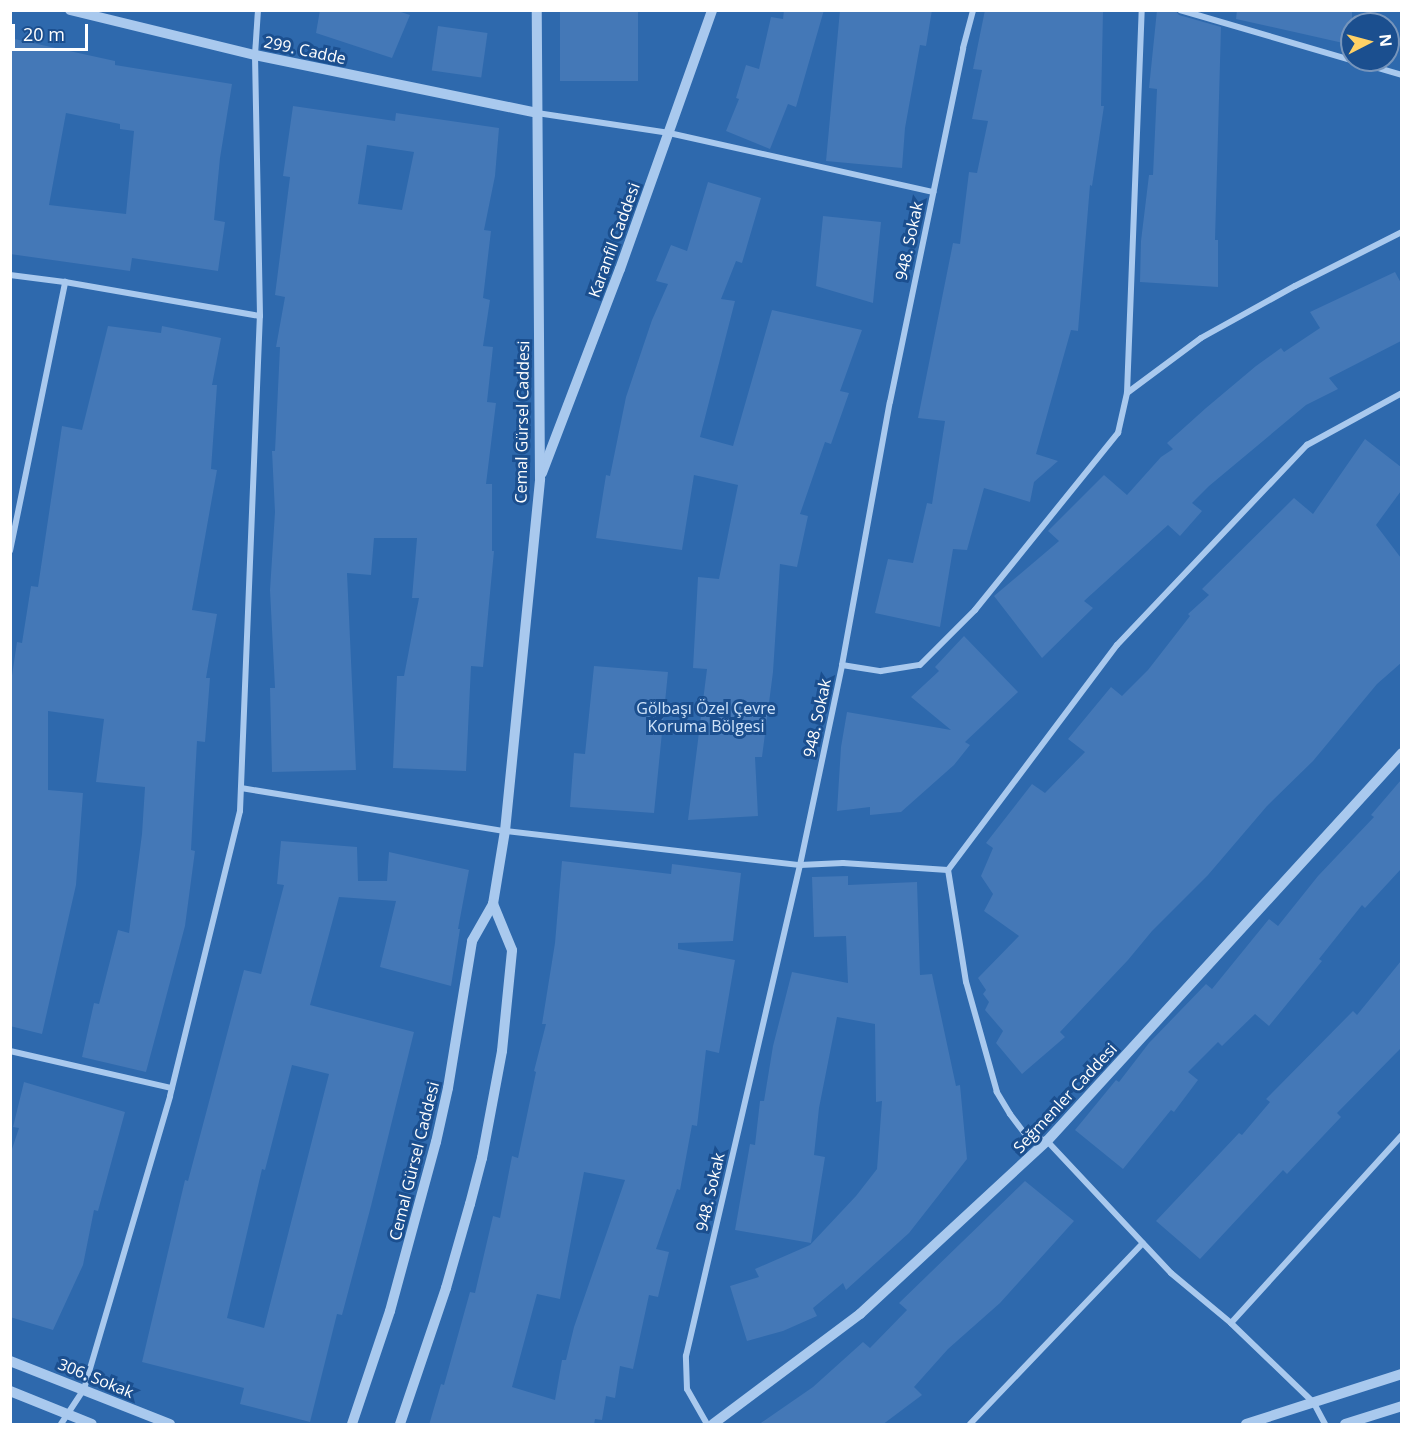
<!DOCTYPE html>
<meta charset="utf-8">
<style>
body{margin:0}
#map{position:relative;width:1412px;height:1435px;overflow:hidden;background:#1b4f8f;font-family:"Open Sans",sans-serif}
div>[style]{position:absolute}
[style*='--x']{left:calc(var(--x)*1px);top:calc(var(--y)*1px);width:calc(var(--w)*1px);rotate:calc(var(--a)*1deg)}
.green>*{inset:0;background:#2e69ad}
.building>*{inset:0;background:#4478b7;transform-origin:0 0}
.minor>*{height:6px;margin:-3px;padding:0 3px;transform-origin:3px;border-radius:3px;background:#a9c9ee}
.tertiary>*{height:10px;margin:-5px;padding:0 5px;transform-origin:5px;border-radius:5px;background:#a9c9ee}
span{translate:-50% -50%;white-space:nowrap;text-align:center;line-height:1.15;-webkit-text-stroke:6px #1b4f8f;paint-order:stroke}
.street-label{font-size:16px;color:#fff}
.park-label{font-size:16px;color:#cfe3fa}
.frame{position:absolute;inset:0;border:12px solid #fff;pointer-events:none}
.north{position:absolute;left:1340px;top:12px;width:60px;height:60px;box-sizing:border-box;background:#1b4f8f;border:2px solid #7695bc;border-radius:50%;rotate:84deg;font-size:16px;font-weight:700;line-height:24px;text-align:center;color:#fff}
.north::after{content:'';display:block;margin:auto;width:21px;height:27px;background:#ffd166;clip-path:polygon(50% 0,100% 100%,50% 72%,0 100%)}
.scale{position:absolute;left:12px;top:24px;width:76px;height:27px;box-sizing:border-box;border:3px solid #fff;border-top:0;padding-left:8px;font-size:18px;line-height:21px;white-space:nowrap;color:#fff;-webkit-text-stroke:4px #1b4f8f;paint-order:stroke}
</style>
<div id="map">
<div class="green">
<i style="clip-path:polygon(evenodd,10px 11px,1401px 11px,1401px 1424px,11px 1424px,10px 11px,1352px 24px,1388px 24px,1388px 60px,1352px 60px,1352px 24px)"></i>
</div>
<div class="building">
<i style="clip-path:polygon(320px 10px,395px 10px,410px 15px,392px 58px,316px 33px)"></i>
<i style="left:560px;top:10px;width:78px;height:71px"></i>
<i style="clip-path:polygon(784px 10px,824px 10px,796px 107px,788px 104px,770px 149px,726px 131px,739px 99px,736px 98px,746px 65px,759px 69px,771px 17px,783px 19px)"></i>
<i style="clip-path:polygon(840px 10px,932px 10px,926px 46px,920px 45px,905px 128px,902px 168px,826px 161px)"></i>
<i style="clip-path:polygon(985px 10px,1103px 12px,1101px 106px,1104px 106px,1092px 186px,1090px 185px,1078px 331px,1071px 330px,1036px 454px,1058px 461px,1034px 482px,1030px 502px,984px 488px,967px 550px,953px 549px,940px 627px,875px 613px,888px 559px,913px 563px,927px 503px,932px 504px,945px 421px,918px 418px,953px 243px,960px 244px,969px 172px,977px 173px,988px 121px,972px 119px,982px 70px,973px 69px)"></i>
<i style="clip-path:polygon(1157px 10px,1175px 10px,1179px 15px,1221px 27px,1215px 240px,1218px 240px,1218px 287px,1140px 282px,1141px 241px,1149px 175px,1153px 175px,1157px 89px,1149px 88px)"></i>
<i style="clip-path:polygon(1237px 10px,1352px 10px,1352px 45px,1236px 19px)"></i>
<i style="left:438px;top:26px;width:50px;height:45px;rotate:8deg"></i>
<i style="clip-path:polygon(evenodd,10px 38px,115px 61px,115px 65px,232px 84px,220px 158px,214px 220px,225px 222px,218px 271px,132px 258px,130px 271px,10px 254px,10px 38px,66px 113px,120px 124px,120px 129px,134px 131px,126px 214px,49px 205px,66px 113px)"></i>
<i style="clip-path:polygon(evenodd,293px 106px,395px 121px,396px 113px,499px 128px,495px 176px,484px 230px,491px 231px,483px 298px,490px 300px,483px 346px,493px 347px,487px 402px,496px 403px,486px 484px,492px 484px,492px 551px,494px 551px,483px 667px,471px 666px,466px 771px,393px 768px,397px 676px,404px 676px,419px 598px,412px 598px,417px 538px,374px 538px,371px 575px,347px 573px,356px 770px,272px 772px,270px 688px,275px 688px,270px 590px,275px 512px,272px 451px,275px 451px,280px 347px,276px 347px,285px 297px,275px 295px,290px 177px,283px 176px,293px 106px,367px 145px,414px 152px,402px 210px,358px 204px,367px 145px)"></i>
<i style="clip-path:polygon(708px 182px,761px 198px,742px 263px,736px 261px,721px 299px,735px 301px,700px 437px,733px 446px,772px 310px,862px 330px,840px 391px,849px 393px,831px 444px,825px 442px,800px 514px,808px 516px,797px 567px,780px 564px,773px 672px,762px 757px,755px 757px,758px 816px,688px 820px,707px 669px,693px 668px,698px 577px,719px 579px,738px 485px,694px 475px,682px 550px,596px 538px,606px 475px,610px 476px,626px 397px,652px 320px,668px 284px,656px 281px,671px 245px,687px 251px)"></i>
<i style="clip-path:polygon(823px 216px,881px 222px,873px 303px,816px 286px)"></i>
<i style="clip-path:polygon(1395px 272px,1401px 283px,1401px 341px,1329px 378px,1338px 389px,1306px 405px,1209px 486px,1192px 503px,1202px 511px,1180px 536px,1168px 525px,1084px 601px,1093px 608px,1042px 658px,994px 596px,1059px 541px,1048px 531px,1104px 475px,1127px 495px,1161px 457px,1173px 449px,1167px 443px,1206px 408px,1256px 366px,1281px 348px,1284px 352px,1320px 328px,1310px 312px)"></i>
<i style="clip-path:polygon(108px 326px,161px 333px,162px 326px,221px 338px,212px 385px,217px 385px,211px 469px,217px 470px,192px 610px,217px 614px,206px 678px,210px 678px,205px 742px,197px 741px,191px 850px,195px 851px,185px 926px,146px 1072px,82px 1057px,94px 1003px,99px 1004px,118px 930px,129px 933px,142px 834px,145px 787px,96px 782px,104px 719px,48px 711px,48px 790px,83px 793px,76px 885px,42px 1034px,10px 1026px,10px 689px,17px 642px,22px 643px,31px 586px,38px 587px,62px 426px,82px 430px)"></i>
<i style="clip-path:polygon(1365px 439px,1401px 467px,1401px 491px,1376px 525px,1401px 558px,1401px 663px,1377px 684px,1313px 761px,1267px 806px,1208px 875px,1152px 931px,1128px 960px,1060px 1032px,1065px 1037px,1022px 1074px,996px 1043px,1003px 1031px,985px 1010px,989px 1002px,983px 994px,986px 990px,978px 978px,1019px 936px,984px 911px,993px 894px,981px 876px,993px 848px,986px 843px,1032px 784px,1045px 793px,1085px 752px,1068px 739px,1111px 687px,1122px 696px,1148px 670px,1190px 616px,1188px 614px,1209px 595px,1202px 589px,1294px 498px,1313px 514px)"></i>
<i style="clip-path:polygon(964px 636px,1018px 692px,965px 742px,970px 745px,954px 765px,901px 812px,870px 815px,870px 807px,837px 811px,841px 747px,847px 712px,951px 730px,911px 697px,939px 671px,935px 667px)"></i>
<i style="clip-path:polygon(594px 666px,668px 672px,654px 813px,570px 807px,574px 753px,585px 754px)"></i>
<i style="clip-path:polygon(1401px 780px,1401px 869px,1365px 908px,1362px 905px,1319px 959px,1322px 961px,1269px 1026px,1255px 1014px,1222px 1046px,1218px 1042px,1188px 1072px,1198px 1080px,1174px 1112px,1171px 1110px,1123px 1169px,1075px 1130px,1116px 1080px,1119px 1082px,1149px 1043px,1206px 984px,1212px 989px,1269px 919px,1278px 926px,1318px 876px,1374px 817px,1371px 815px)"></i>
<i style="clip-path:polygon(evenodd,281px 841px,357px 847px,358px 881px,387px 881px,389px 852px,469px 870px,458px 929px,460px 929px,451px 986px,380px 967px,396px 901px,339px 897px,310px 1005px,414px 1032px,371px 1206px,342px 1315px,337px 1314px,310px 1422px,240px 1404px,244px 1388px,142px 1362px,185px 1180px,188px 1181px,244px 970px,261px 974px,284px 885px,277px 884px,281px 841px,292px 1065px,329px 1074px,264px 1328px,227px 1318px,262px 1169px,265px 1170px,292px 1065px)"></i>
<i style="clip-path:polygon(evenodd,562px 861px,671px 874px,672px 864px,741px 873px,733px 941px,678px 943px,678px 949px,735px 960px,719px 1053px,706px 1050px,697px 1126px,692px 1125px,680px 1190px,677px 1189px,656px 1249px,669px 1252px,658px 1297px,649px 1295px,633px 1369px,620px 1366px,615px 1398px,606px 1396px,602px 1420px,595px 1419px,594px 1425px,429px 1425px,441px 1384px,444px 1385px,470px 1292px,475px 1293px,493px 1216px,500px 1218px,512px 1156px,518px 1158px,536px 1072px,534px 1071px,546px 1024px,542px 1024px,555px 943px,562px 861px,584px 1172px,625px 1180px,574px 1327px,566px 1360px,562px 1360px,555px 1400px,512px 1387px,537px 1294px,560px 1299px,584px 1172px)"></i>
<i style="clip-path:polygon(848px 876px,848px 885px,917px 882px,920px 975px,932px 974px,956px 1086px,960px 1085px,967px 1159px,909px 1233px,846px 1290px,843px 1283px,813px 1308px,817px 1316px,783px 1331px,747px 1341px,730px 1286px,759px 1277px,755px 1269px,810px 1245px,856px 1196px,877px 1169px,882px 1101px,876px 1102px,875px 1024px,837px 1017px,819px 1108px,814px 1155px,825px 1157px,811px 1243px,735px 1230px,750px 1144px,755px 1145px,760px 1101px,764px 1101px,773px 1046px,792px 972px,848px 983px,846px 936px,814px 937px,812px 877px)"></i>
<i style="clip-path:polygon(1401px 961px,1401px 1048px,1337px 1113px,1341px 1117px,1287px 1174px,1283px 1170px,1200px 1259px,1156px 1221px,1239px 1133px,1242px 1135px,1270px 1102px,1266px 1099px,1353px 1011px,1357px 1015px)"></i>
<i style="clip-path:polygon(24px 1082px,125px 1112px,98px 1211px,94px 1210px,83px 1265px,53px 1330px,10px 1317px,10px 1155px,19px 1128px,13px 1127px)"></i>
<i style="clip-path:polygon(1025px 1181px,1074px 1221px,1000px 1303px,948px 1349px,914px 1387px,922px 1395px,882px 1425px,758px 1425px,813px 1387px,863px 1342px,870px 1348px,907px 1310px,899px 1303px)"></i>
</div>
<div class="minor">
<i style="--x:1180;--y:10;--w:231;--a:16.3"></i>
<i style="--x:537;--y:113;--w:134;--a:8.6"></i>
<i style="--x:669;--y:133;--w:271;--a:12.6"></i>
<i style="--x:10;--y:275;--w:55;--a:7.3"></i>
<i style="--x:65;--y:282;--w:198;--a:9.9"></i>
<i style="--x:1127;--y:393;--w:383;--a:-87.8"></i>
<i style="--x:10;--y:551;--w:275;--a:-78.4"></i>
<i style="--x:842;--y:665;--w:39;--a:9"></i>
<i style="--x:881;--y:671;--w:39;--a:-9"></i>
<i style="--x:920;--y:665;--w:78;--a:-45"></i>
<i style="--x:975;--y:610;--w:228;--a:-51.1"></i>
<i style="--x:1118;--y:433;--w:41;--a:-77.3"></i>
<i style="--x:1127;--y:393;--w:92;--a:-36.6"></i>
<i style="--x:1201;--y:338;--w:107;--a:-29"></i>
<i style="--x:1295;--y:286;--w:120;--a:-26.8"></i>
<i style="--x:241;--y:788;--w:267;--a:9.3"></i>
<i style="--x:505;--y:831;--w:297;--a:6.6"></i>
<i style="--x:800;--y:865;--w:43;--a:-2.7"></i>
<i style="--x:843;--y:863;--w:105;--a:3.8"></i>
<i style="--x:10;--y:1051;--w:166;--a:12.9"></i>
<i style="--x:1231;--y:1323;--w:254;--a:-47.7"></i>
<i style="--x:61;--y:1424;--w:42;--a:-56.7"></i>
<i style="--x:84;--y:1389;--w:305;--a:-73.6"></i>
<i style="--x:170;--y:1096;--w:293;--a:-76.2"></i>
<i style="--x:240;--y:811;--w:495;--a:-87.7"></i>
<i style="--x:260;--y:316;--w:261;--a:-91.1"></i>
<i style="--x:255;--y:55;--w:45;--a:-86.2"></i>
<i style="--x:707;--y:1424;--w:40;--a:-119.7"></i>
<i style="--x:687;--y:1389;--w:33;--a:-92"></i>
<i style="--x:686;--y:1356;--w:504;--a:-76.93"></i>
<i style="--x:800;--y:865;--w:204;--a:-78.1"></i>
<i style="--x:842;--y:665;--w:267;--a:-79.7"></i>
<i style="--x:890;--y:402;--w:361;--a:-78.3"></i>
<i style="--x:963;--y:48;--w:39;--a:-75"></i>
<i style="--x:970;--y:1424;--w:250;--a:-46.3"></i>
<i style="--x:1325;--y:1424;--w:24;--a:-118"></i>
<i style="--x:1314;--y:1403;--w:115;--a:-136.1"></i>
<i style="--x:1231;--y:1323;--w:78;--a:-140.2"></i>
<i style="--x:1171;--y:1273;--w:181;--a:-133.2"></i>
<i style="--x:1047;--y:1141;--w:23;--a:-162"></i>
<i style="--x:1025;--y:1134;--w:25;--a:-127"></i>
<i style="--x:1010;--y:1114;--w:26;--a:-121"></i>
<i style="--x:997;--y:1092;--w:114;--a:-105.7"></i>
<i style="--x:966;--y:982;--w:113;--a:-99.1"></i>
<i style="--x:948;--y:870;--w:281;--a:-53.1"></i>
<i style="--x:1117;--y:645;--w:276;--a:-46.5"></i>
<i style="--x:1307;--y:445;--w:108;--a:-28.7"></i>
</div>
<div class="tertiary">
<i style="--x:70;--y:10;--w:190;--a:13.7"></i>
<i style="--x:255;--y:55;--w:288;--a:11.6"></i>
<i style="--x:542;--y:473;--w:218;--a:-69.1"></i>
<i style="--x:620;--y:269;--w:275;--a:-70.4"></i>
<i style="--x:10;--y:1361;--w:172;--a:21.5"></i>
<i style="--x:10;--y:1391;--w:88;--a:21.9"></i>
<i style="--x:352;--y:1424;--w:119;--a:-71.4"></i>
<i style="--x:390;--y:1311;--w:175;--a:-74.8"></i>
<i style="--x:436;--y:1142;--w:55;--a:-77.5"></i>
<i style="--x:448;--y:1088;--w:149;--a:-80.7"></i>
<i style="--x:472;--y:941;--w:43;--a:-60.4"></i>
<i style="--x:493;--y:904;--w:74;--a:-80.7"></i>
<i style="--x:505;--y:831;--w:354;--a:-84.3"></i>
<i style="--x:540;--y:479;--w:469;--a:-90.4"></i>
<i style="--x:400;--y:1424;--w:144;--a:-71.3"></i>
<i style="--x:446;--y:1288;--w:87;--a:-74.1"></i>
<i style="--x:470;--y:1204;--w:48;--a:-75.4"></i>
<i style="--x:482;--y:1158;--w:109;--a:-79.4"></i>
<i style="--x:502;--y:1051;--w:101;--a:-84.3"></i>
<i style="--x:512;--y:950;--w:50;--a:-112.4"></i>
<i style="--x:713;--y:1424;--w:184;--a:-36.8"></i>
<i style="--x:860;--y:1314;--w:255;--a:-42.8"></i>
<i style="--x:1047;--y:1141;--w:526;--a:-47.54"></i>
<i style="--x:1246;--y:1424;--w:164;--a:-17.8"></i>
<i style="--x:1345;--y:1424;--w:60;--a:-17.5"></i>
</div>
<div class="street-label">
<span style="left:305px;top:50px;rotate:12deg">299. Cadde</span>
<span style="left:614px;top:240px;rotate:-70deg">Karanfil Caddesi</span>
<span style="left:909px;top:241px;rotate:-78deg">948. Sokak</span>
<span style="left:522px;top:422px;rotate:-89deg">Cemal Gürsel Caddesi</span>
<span style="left:817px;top:718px;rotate:-78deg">948. Sokak</span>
<span style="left:1065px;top:1098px;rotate:-47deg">Seğmenler Caddesi</span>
<span style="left:414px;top:1161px;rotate:-76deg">Cemal Gürsel Caddesi</span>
<span style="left:710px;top:1192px;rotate:-77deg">948. Sokak</span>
<span style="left:96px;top:1378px;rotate:22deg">306. Sokak</span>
</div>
<div class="park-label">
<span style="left:706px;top:717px">Gölbaşı Özel Çevre<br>Koruma Bölgesi</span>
</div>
<div class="frame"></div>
<div class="north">N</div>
<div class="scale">20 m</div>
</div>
